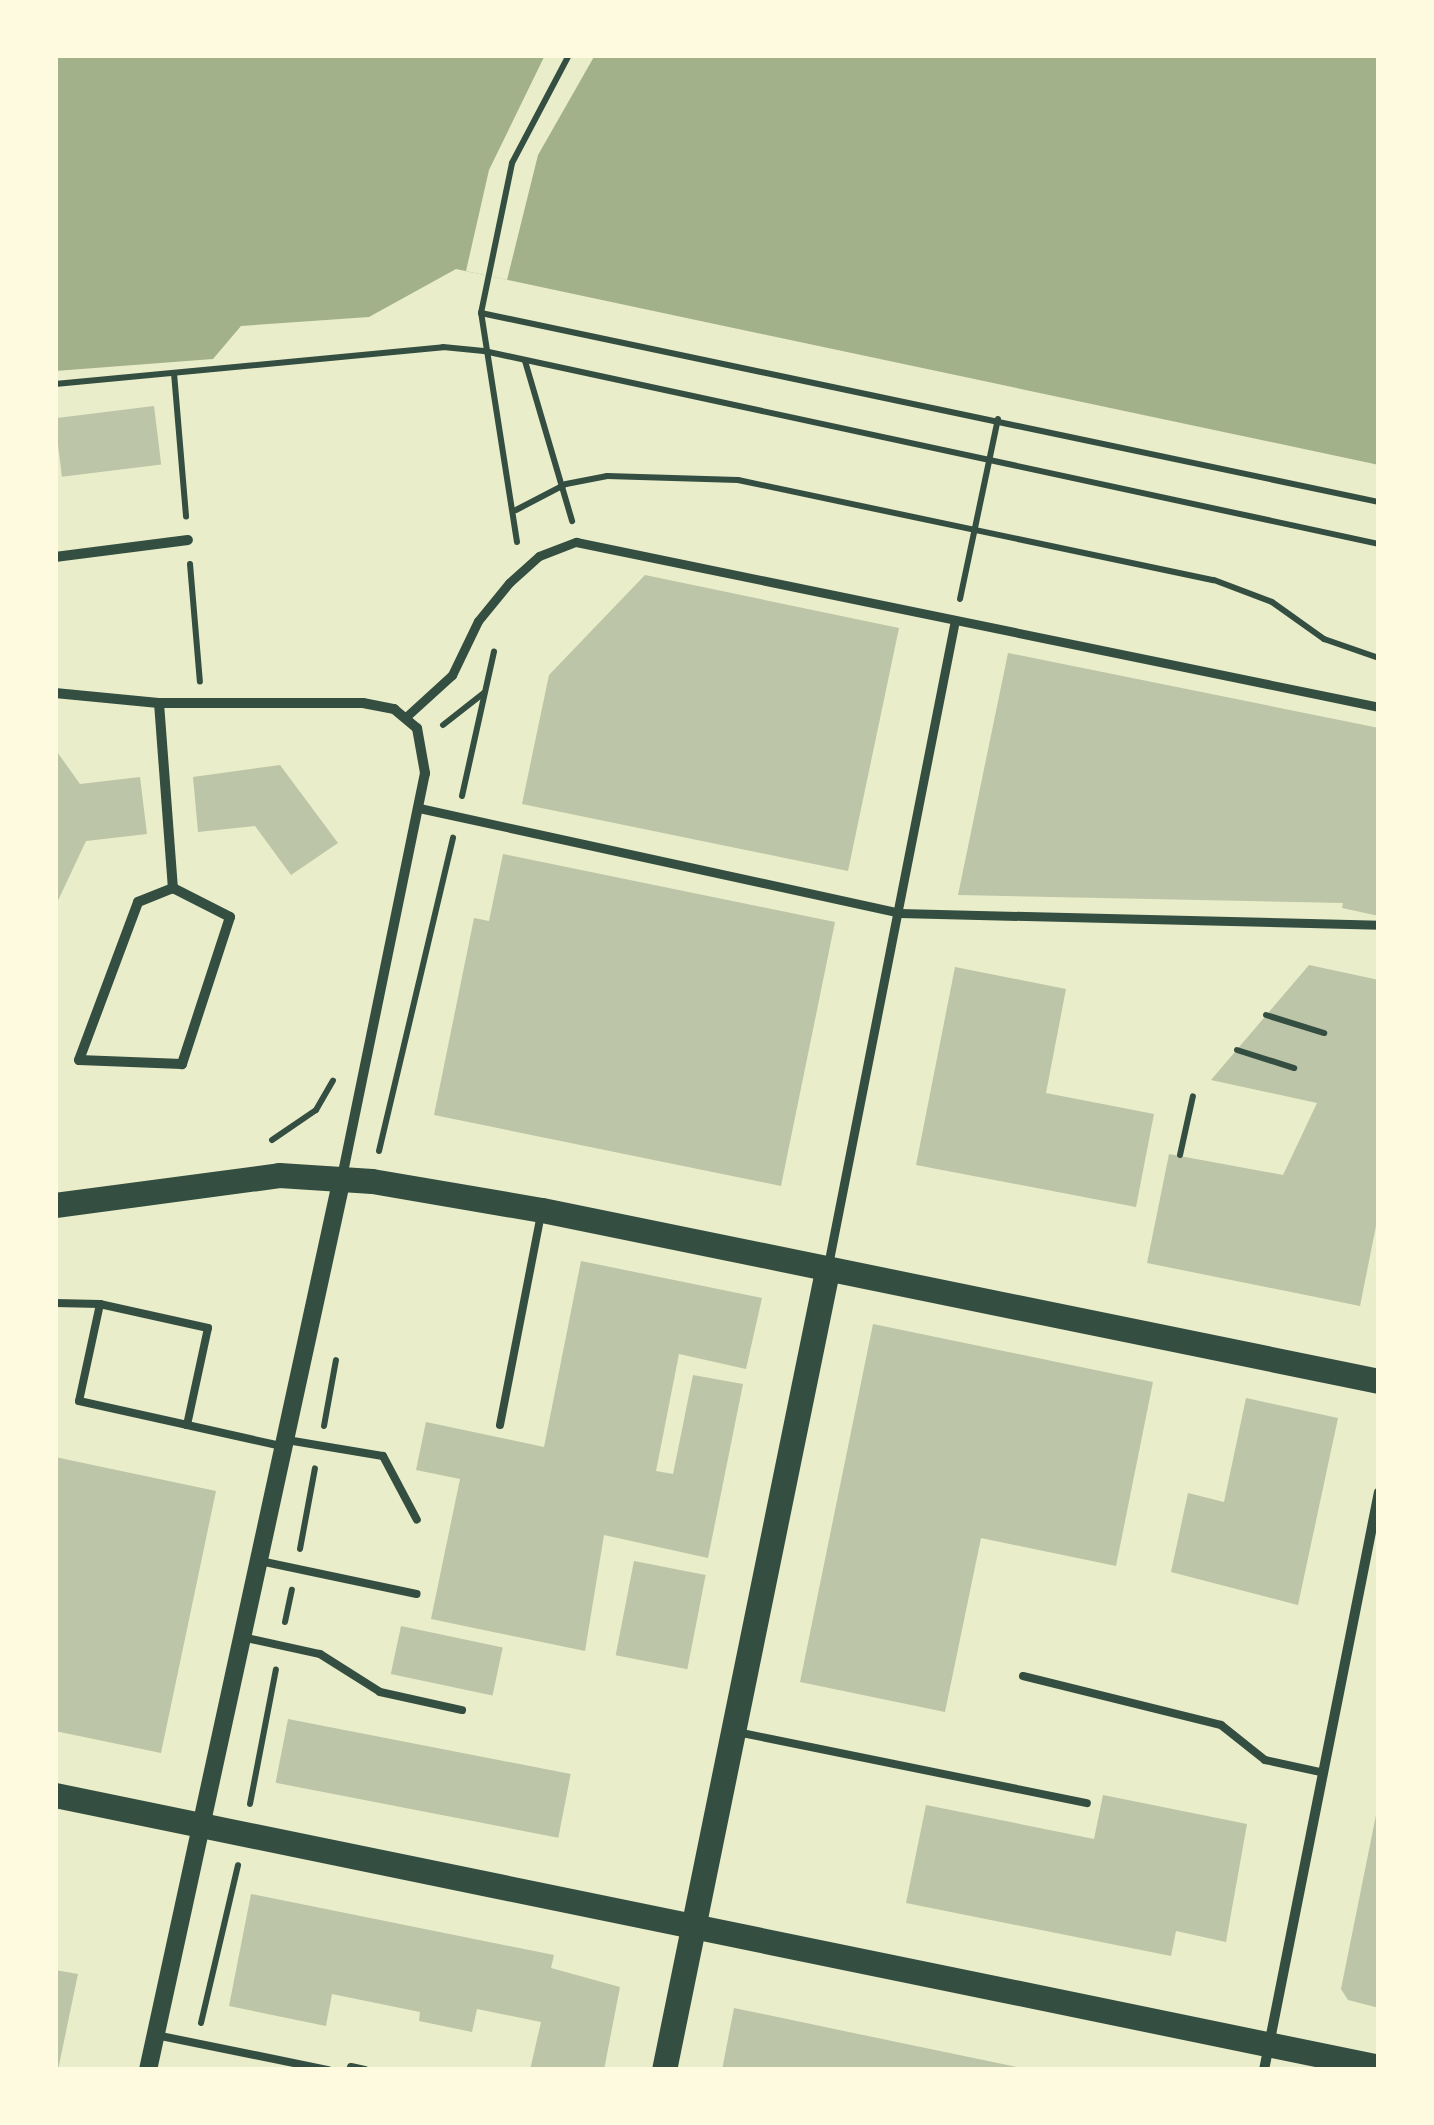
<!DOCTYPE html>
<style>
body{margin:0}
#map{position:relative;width:1434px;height:2125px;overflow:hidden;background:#e9edc9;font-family:Barlow,sans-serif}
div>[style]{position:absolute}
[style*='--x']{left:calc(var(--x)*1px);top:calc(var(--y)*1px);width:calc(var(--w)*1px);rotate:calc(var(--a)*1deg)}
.water>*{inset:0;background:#a3b18a}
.pier>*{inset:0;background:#e9edc9}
.building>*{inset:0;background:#bcc5a7;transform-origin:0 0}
.path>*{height:6px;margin:-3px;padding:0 3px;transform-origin:3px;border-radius:3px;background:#344e41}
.service>*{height:8px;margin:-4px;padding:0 4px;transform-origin:4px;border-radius:4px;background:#344e41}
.pedestrian>*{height:9px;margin:-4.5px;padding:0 4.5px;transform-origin:4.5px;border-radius:4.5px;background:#344e41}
.minor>*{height:10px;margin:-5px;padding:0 5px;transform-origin:5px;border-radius:5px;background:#344e41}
.tertiary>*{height:18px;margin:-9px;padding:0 9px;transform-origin:9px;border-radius:9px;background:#344e41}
.primary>*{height:25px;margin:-12.5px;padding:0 12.5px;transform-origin:12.5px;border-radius:12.5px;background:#344e41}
span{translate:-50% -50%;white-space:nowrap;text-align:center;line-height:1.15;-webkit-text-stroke:8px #fefae0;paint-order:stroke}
.frame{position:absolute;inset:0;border:58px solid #fefae0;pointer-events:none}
</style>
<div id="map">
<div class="water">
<i style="clip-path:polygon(55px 55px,1379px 55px,1379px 465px,456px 269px,369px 317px,241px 326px,213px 359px,55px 371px)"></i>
</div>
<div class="pier">
<i style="clip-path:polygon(545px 55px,595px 55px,538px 155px,507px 280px,466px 271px,489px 170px)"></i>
</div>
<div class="building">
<i style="left:154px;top:406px;width:59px;height:100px;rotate:83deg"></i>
<i style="clip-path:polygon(645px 575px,899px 628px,848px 871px,522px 804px,549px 675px)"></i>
<i style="clip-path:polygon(1008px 653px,1379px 728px,1379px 916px,1342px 908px,1343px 903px,958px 895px)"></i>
<i style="clip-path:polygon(55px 749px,80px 784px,140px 777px,147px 834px,86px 841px,55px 907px)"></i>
<i style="clip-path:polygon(280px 765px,338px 843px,291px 875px,255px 826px,198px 832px,193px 777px)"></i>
<i style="clip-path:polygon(503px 854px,835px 922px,781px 1186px,434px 1115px,474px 918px,489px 921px)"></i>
<i style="clip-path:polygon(1309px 965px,1379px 980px,1379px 1211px,1360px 1306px,1147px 1263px,1169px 1154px,1283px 1175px,1317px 1103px,1211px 1080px)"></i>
<i style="clip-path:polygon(955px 967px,1066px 989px,1046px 1093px,1154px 1114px,1136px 1207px,916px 1165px)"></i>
<i style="clip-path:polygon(581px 1261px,762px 1298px,746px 1369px,679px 1354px,656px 1471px,673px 1474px,693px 1375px,743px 1384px,708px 1558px,604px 1535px,585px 1651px,431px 1619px,460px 1479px,416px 1470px,426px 1422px,544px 1447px)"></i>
<i style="clip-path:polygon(873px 1324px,1153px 1382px,1116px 1566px,981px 1538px,945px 1712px,800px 1682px)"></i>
<i style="clip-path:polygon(1246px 1398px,1338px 1418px,1298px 1605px,1171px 1572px,1188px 1493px,1224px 1502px)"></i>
<i style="clip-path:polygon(55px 1457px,216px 1491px,161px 1753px,55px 1731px)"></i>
<i style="left:634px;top:1561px;width:73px;height:96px;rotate:11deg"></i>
<i style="left:401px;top:1626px;width:104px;height:49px;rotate:12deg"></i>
<i style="left:288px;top:1719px;width:288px;height:65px;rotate:11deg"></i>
<i style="clip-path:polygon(1103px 1795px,1247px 1824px,1226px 1942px,1176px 1931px,1171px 1956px,906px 1903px,926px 1805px,1094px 1839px)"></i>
<i style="clip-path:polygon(1379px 1800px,1379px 2008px,1348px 2000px,1341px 1989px)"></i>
<i style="clip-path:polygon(251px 1894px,554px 1955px,551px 1968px,620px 1987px,604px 2070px,530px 2070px,541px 2022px,477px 2009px,472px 2032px,419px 2021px,420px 2012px,332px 1994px,326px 2026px,229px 2006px)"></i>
<i style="clip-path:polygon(55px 1970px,78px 1974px,58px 2070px,55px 2070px)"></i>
<i style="clip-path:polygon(734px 2008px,1021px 2068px,1021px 2070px,722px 2070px)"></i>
</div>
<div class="path">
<i style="--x:481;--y:313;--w:918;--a:11.89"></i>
<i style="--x:525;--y:361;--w:167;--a:73.6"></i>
<i style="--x:174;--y:373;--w:144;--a:85.2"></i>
<i style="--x:55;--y:384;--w:390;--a:-5.4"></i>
<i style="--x:443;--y:347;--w:41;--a:5.6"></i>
<i style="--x:484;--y:351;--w:916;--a:12.17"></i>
<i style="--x:516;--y:510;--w:56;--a:-27.5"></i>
<i style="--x:566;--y:484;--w:42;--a:-11"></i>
<i style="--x:607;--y:476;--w:131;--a:1.7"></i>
<i style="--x:738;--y:480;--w:486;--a:11.9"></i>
<i style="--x:1214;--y:580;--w:62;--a:20.8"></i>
<i style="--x:1272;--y:602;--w:64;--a:35.4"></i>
<i style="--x:1324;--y:639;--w:58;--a:19.1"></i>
<i style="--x:517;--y:542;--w:232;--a:-98.9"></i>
<i style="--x:481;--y:313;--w:153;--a:-78.3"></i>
<i style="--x:512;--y:163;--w:122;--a:-62.2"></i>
<i style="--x:190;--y:564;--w:118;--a:85.2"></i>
<i style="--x:960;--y:599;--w:184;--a:-78.1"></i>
<i style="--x:443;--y:725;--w:52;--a:-38"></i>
<i style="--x:462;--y:796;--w:148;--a:-77.5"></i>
<i style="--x:1266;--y:1015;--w:61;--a:17.2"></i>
<i style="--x:1237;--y:1050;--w:60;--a:17.5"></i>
<i style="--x:272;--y:1140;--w:53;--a:-34.3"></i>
<i style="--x:316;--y:1110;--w:34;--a:-60"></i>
<i style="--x:379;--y:1151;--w:322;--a:-76.7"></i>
<i style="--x:1180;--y:1155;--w:60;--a:-77.6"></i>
<i style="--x:324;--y:1426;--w:67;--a:-79.7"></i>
<i style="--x:300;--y:1549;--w:82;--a:-79.5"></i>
<i style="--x:285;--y:1622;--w:33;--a:-78"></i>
<i style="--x:250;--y:1804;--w:137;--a:-79.1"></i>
<i style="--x:201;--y:2023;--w:162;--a:-76.8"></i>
</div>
<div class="service">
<i style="--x:55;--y:1303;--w:45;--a:1.3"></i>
<i style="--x:187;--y:1425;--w:99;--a:-77.8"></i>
<i style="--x:208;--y:1328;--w:111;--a:-167.5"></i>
<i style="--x:100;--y:1304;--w:99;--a:102.2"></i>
<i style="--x:79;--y:1401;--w:111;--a:12.5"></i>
<i style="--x:187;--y:1425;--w:96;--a:12.6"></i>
<i style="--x:500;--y:1425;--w:215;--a:-79"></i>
<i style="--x:287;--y:1440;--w:97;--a:9.5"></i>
<i style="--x:383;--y:1456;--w:72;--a:62"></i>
<i style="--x:260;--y:1561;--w:160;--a:11.9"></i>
<i style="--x:242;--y:1637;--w:80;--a:12.3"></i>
<i style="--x:320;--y:1654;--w:71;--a:32.3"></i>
<i style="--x:380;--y:1692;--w:84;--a:12.4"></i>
<i style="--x:1023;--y:1676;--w:204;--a:13.9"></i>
<i style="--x:1221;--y:1725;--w:56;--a:38.5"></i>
<i style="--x:1265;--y:1760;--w:56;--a:12.3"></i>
<i style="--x:737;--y:1732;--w:357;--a:11.5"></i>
<i style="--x:156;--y:2035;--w:176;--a:11.5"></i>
<i style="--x:351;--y:2067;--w:14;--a:12"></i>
</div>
<div class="pedestrian">
<i style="--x:407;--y:716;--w:61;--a:-42.3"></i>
<i style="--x:452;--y:675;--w:60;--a:-64.3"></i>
<i style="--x:478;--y:621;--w:49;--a:-50.8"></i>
<i style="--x:509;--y:583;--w:40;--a:-42"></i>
<i style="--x:539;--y:556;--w:40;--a:-21"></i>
<i style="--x:576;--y:542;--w:820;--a:11.61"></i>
<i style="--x:419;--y:808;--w:491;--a:12.3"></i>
<i style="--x:899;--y:913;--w:480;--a:1.4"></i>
<i style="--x:828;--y:1265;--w:657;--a:-78.86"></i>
</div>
<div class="minor">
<i style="--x:55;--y:557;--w:134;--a:-7.3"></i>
<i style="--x:55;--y:693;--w:104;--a:5.5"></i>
<i style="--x:159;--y:703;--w:204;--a:0"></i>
<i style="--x:363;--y:703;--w:32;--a:11"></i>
<i style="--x:394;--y:709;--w:30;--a:40"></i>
<i style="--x:417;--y:728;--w:46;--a:79.9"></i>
<i style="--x:425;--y:773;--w:412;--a:101.6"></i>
<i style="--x:159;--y:703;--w:186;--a:85.7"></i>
<i style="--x:173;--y:888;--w:64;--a:27"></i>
<i style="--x:230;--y:917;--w:155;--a:108.1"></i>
<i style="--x:182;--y:1064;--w:103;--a:-177.8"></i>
<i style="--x:79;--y:1060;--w:169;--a:-69.5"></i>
<i style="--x:138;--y:902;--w:38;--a:-22"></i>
<i style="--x:1264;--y:2070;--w:589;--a:-78.75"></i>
</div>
<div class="tertiary">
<i style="--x:148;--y:2070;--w:913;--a:-77.73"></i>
</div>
<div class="primary">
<i style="--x:55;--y:1205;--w:226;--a:-7.6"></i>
<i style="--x:279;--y:1175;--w:93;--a:3.7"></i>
<i style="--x:372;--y:1181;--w:172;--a:9.7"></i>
<i style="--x:542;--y:1210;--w:854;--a:11.55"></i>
<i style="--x:55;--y:1795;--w:1352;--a:11.61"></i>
<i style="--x:664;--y:2070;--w:815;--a:-78.47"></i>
</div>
<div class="frame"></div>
</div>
